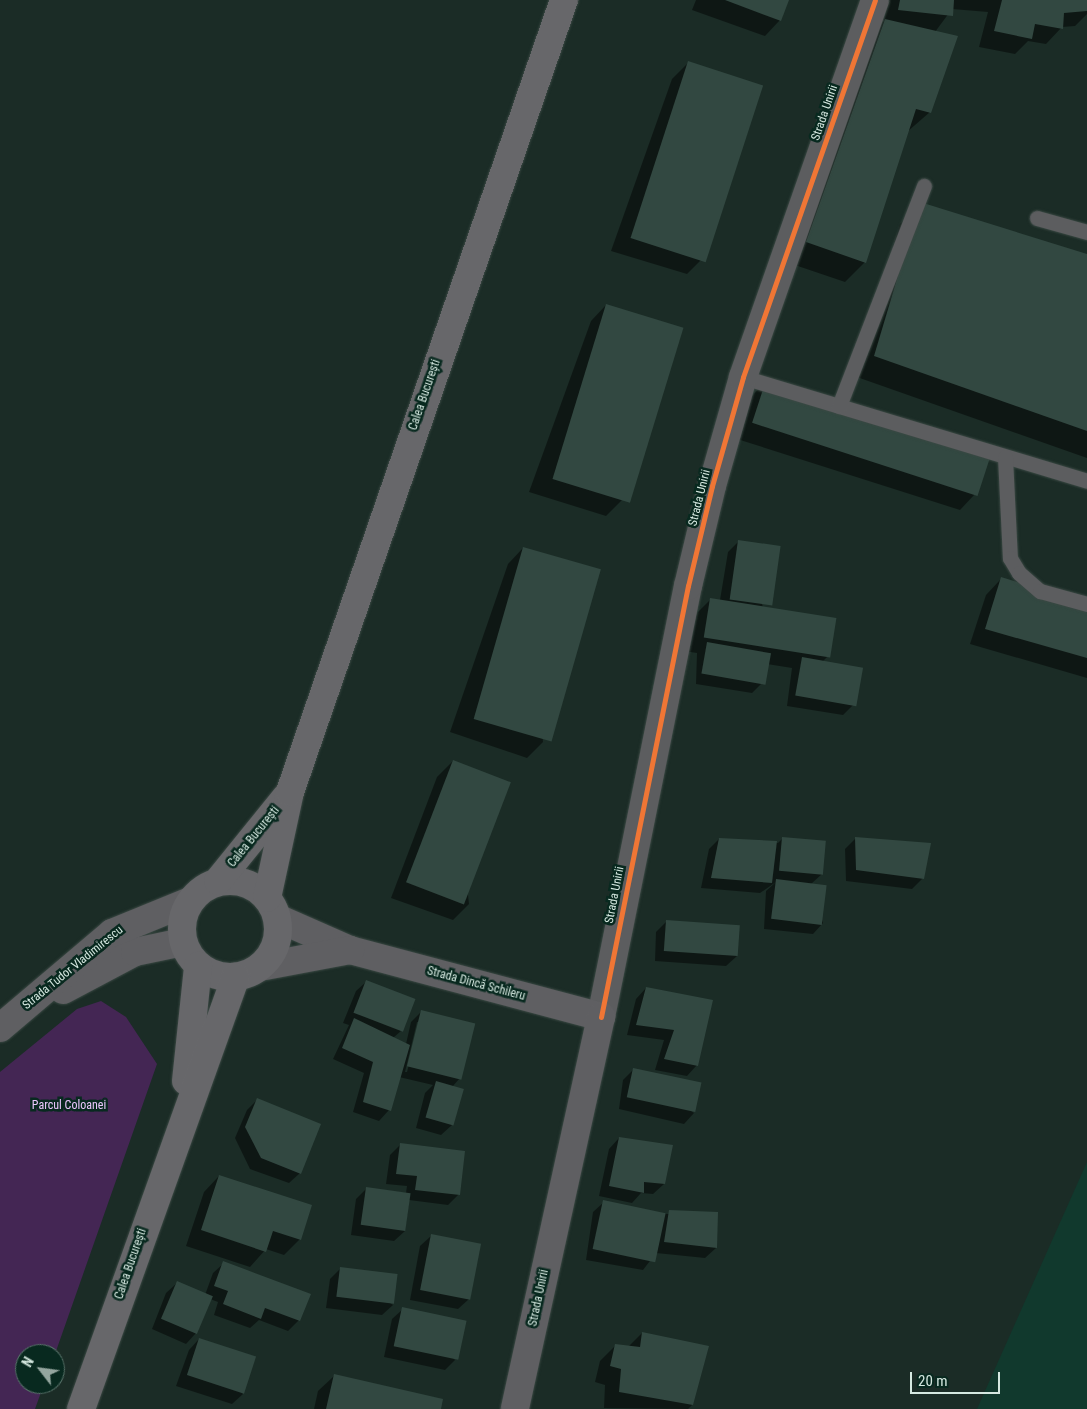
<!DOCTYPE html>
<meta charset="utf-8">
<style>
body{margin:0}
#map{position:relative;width:1087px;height:1409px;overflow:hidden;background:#1b2c26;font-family:"Roboto Condensed",sans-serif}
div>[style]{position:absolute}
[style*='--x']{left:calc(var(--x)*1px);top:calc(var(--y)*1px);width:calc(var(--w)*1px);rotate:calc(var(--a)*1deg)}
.built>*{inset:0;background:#11392d}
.green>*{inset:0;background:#442654}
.shadow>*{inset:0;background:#0007}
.building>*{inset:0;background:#324841;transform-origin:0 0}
.roads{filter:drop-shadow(0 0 1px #3a4843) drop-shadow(0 0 1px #3a4843)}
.service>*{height:15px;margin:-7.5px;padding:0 7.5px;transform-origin:7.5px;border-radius:7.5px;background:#5c5d5f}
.minor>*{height:28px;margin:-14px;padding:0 14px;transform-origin:14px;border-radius:14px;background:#5c5d5f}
.secondary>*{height:28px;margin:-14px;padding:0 14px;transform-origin:14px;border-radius:14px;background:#5f5f62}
.primary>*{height:28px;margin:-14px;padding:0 14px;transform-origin:14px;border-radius:14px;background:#67676a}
.primary>.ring{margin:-14px;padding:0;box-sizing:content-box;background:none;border:28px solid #67676a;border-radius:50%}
.cycleway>*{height:5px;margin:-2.5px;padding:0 2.5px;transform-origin:2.5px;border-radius:2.5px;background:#f07635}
span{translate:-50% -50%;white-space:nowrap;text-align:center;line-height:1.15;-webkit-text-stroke:5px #08291f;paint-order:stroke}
.street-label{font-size:12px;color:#d5e8e0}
.park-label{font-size:12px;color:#eac6fc}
.north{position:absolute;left:15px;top:1344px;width:50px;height:50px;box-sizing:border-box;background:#08291f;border:1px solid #5a756c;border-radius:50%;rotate:300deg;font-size:14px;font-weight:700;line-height:20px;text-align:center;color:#d5e8e0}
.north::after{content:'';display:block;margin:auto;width:18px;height:22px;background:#94a69f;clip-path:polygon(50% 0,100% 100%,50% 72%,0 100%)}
.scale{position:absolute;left:910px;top:1372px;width:90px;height:22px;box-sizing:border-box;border:2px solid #d5e8e0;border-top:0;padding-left:6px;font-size:15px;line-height:18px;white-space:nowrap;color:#d5e8e0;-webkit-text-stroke:4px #08291f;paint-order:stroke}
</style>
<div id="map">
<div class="built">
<i style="clip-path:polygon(1087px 1162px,1087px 1409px,977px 1409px)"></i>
</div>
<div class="green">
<i style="clip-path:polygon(101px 1001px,126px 1017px,157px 1064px,55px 1354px,25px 1354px,25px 1384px,44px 1384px,35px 1409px,0 1409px,0 1072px,77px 1009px)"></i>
</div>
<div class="shadow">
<i style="clip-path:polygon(696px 0,788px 0,780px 20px,765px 36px,692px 10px)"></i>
<i style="clip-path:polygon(888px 0,1087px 0,1087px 14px,1075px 26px,1062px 27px,1046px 44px,1028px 41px,1015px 54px,979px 47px,988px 12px,952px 9px,935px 32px,930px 112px,907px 132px,865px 262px,845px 282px,786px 262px,865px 40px,884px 21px)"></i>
<i style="clip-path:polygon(688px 63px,703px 258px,687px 274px,611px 251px,672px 79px)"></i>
<i style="clip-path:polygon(920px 203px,1087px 256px,1087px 458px,854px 376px,900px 224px)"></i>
<i style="clip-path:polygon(606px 305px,622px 500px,606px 516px,529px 492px,591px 321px)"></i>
<i style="clip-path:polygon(766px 381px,975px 494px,960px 510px,737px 439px,751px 397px)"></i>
<i style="clip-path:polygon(739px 541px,763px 607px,834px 619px,828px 656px,822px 662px,854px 704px,843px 715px,787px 706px,792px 668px,767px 664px,762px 683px,752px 693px,696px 684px,697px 653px,684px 651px,695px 615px,711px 599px,720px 600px,728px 552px)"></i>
<i style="clip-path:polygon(523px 548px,543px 742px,527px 758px,450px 732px,508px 564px)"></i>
<i style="clip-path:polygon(1001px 579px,1087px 604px,1087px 678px,970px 644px,986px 595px)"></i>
<i style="clip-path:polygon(453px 761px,469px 904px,453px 920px,391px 898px,437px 777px)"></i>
<i style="clip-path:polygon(856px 838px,923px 878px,912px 889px,846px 881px,845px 849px)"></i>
<i style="clip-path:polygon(719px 839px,778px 843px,782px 839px,822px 874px,811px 884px,823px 923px,813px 934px,764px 929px,766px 891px,776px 882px,760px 893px,701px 888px,709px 849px)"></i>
<i style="clip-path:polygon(666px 922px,737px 956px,726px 966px,655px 961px,656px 932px)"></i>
<i style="clip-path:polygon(evenodd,367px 981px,401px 1031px,393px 1038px,406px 1044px,411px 1022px,422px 1011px,460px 1078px,452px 1087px,452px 1125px,441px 1135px,416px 1128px,425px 1093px,433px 1085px,399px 1077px,389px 1110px,379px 1121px,353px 1112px,364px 1073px,333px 1059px,349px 1025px,343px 1023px,356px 991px,367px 981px,417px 1022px,420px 1022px,407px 1072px,405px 1072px,417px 1022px)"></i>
<i style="clip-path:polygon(646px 988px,697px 1065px,687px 1076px,655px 1070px,664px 1040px,627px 1035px,636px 999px)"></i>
<i style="clip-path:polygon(634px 1069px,694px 1113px,684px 1124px,619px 1109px,623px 1080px)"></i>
<i style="clip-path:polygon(258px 1099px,300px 1173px,289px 1183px,250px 1169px,235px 1138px,247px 1110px)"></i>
<i style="clip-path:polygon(619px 1138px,664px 1184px,653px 1194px,641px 1193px,632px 1203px,599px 1196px,609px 1149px)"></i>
<i style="clip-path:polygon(400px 1145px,459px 1194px,448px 1205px,409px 1200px,405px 1231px,394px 1241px,351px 1235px,356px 1199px,367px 1188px,406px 1193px,407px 1186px,386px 1184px,390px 1155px)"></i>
<i style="clip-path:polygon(219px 1176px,300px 1239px,284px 1255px,266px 1249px,250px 1267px,186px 1246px,204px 1192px)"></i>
<i style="clip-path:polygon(604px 1202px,667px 1214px,717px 1214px,716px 1248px,705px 1258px,656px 1253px,643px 1270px,586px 1260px,593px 1212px)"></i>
<i style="clip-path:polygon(431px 1236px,479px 1245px,469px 1299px,458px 1309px,410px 1300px,420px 1246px)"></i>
<i style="clip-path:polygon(224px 1263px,299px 1320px,288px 1331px,259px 1320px,250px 1328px,214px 1315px,218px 1302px,210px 1299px,196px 1333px,186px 1344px,152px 1329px,166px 1293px,177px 1283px,205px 1295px,213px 1273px)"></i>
<i style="clip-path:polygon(341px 1268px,393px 1305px,382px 1315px,326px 1308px,330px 1279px)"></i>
<i style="clip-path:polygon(403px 1309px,455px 1360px,445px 1370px,384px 1357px,392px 1319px)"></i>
<i style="clip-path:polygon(642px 1333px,692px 1405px,688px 1409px,604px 1408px,605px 1385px,595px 1382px,600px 1361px,616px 1345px,628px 1347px)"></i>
<i style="clip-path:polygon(199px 1339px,243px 1394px,232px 1404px,176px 1386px,189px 1350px)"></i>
<i style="clip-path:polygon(334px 1376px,440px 1409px,314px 1409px,318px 1391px)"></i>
</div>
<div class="building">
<i style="clip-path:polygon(725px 0,789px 0,781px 21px)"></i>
<i style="clip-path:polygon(900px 0,954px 0,953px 16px,898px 10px)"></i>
<i style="clip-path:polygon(1002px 0,1087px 0,1087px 11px,1064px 13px,1063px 29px,1035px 24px,1032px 39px,994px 31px)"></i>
<i style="clip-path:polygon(885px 19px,958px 36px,931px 113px,916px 109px,866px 263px,806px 242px)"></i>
<i style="left:688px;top:61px;width:79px;height:186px;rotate:18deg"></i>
<i style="clip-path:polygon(920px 202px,1087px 254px,1087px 431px,874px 356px)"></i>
<i style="left:606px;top:304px;width:81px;height:183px;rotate:17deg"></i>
<i style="left:766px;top:380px;width:237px;height:45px;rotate:18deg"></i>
<i style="left:738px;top:540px;width:43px;height:60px;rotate:8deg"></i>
<i style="left:523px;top:547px;width:81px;height:179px;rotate:16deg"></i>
<i style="clip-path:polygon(1001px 577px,1087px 603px,1087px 658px,985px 629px)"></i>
<i style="left:710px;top:598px;width:128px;height:40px;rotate:9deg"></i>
<i style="left:707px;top:642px;width:65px;height:32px;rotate:10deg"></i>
<i style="left:802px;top:657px;width:62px;height:39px;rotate:10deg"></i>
<i style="left:453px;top:760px;width:62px;height:131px;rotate:21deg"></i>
<i style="left:782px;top:837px;width:44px;height:34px;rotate:5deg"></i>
<i style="clip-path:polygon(855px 837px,931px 843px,924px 879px,856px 870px)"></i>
<i style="clip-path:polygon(719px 838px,777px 841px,772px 883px,711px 878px)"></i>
<i style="left:776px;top:879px;width:51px;height:40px;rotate:7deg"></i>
<i style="left:666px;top:920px;width:74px;height:31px;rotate:4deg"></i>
<i style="left:366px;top:980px;width:53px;height:35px;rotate:21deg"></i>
<i style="clip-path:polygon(646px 987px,713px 1000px,698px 1066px,664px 1059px,674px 1030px,636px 1025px)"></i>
<i style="left:421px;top:1010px;width:56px;height:58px;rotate:14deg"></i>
<i style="clip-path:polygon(354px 1018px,410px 1045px,391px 1111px,363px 1102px,373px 1062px,342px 1048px)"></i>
<i style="left:633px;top:1068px;width:70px;height:30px;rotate:12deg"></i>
<i style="left:436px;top:1081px;width:29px;height:38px;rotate:16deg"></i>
<i style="clip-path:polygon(257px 1098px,321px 1124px,301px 1174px,261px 1158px,245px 1127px)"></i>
<i style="clip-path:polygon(619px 1137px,673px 1145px,665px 1184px,644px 1182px,644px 1193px,609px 1186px)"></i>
<i style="clip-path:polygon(400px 1143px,465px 1151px,460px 1195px,415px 1190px,417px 1176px,396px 1174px)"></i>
<i style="clip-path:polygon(219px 1175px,312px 1205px,301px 1240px,273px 1231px,266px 1252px,201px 1230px)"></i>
<i style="left:366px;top:1187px;width:45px;height:38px;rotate:8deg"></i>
<i style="left:603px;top:1200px;width:64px;height:50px;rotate:12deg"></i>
<i style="clip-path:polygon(669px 1210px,718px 1212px,717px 1248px,664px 1242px)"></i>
<i style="left:431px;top:1234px;width:51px;height:57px;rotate:11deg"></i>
<i style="clip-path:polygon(223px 1261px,311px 1294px,300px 1321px,265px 1308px,261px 1319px,223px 1304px,228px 1291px,214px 1286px)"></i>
<i style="left:340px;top:1267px;width:58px;height:30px;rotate:7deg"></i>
<i style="left:177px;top:1281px;width:39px;height:41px;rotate:23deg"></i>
<i style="left:402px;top:1307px;width:66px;height:40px;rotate:12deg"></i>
<i style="clip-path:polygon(642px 1332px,709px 1346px,693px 1405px,619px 1392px,621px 1369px,610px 1366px,615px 1344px,640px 1347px)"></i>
<i style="left:199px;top:1338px;width:60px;height:39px;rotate:18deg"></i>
<i style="clip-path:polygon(334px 1374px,443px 1399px,441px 1409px,326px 1409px)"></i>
</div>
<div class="roads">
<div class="service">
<i style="--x:1037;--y:218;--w:52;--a:15.6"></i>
<i style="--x:743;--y:377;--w:359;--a:16.8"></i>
<i style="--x:839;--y:406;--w:236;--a:-68.9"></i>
<i style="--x:1005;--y:457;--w:101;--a:87.2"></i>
<i style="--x:1010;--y:558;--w:17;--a:59"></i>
<i style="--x:1019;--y:573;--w:28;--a:41"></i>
<i style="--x:1040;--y:591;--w:49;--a:15.5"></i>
</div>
<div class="minor">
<i style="--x:601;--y:1017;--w:440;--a:-78.6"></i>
<i style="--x:688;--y:586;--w:103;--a:-76.5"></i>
<i style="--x:712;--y:486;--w:113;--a:-74.1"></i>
<i style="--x:743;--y:377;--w:399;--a:-70.7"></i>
</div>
<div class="secondary">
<i style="--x:277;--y:918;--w:80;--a:23.7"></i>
<i style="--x:350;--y:950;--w:260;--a:14.9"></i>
<i style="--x:601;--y:1017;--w:401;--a:102.4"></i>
<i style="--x:260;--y:967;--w:92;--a:-10.7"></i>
<i style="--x:63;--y:990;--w:81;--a:-27.8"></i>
<i style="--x:135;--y:952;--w:49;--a:-11.8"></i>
<i style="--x:0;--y:1028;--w:147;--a:-40.3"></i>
<i style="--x:112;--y:933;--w:84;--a:-22.3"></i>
</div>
<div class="primary">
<i class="ring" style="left:182px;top:881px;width:68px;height:68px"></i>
<i style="--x:218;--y:881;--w:108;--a:-51"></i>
<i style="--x:267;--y:898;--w:108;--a:-77.8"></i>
<i style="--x:290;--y:792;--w:838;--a:-70.92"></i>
<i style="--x:186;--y:1081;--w:116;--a:-84"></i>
<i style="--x:81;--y:1409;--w:459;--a:-70.3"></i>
</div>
</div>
<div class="cycleway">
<i style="--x:601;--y:1017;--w:440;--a:-78.6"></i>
<i style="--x:688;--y:586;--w:103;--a:-76.5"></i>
<i style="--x:712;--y:486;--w:113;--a:-74.1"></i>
<i style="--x:743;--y:377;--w:399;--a:-70.7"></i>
</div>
<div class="street-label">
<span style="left:825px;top:113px;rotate:-71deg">Strada Unirii</span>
<span style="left:425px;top:395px;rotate:-71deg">Calea București</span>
<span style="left:700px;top:498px;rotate:-76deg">Strada Unirii</span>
<span style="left:254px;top:837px;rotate:-51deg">Calea București</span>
<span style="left:615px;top:895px;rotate:-79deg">Strada Unirii</span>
<span style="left:73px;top:968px;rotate:-39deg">Strada Tudor Vladimirescu</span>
<span style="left:476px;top:984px;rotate:15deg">Strada Dincă Schileru</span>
<span style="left:131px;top:1264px;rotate:-71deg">Calea București</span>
<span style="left:539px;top:1298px;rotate:-78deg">Strada Unirii</span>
</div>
<div class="park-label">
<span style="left:69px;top:1106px">Parcul Coloanei</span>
</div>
<div class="north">N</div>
<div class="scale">20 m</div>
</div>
